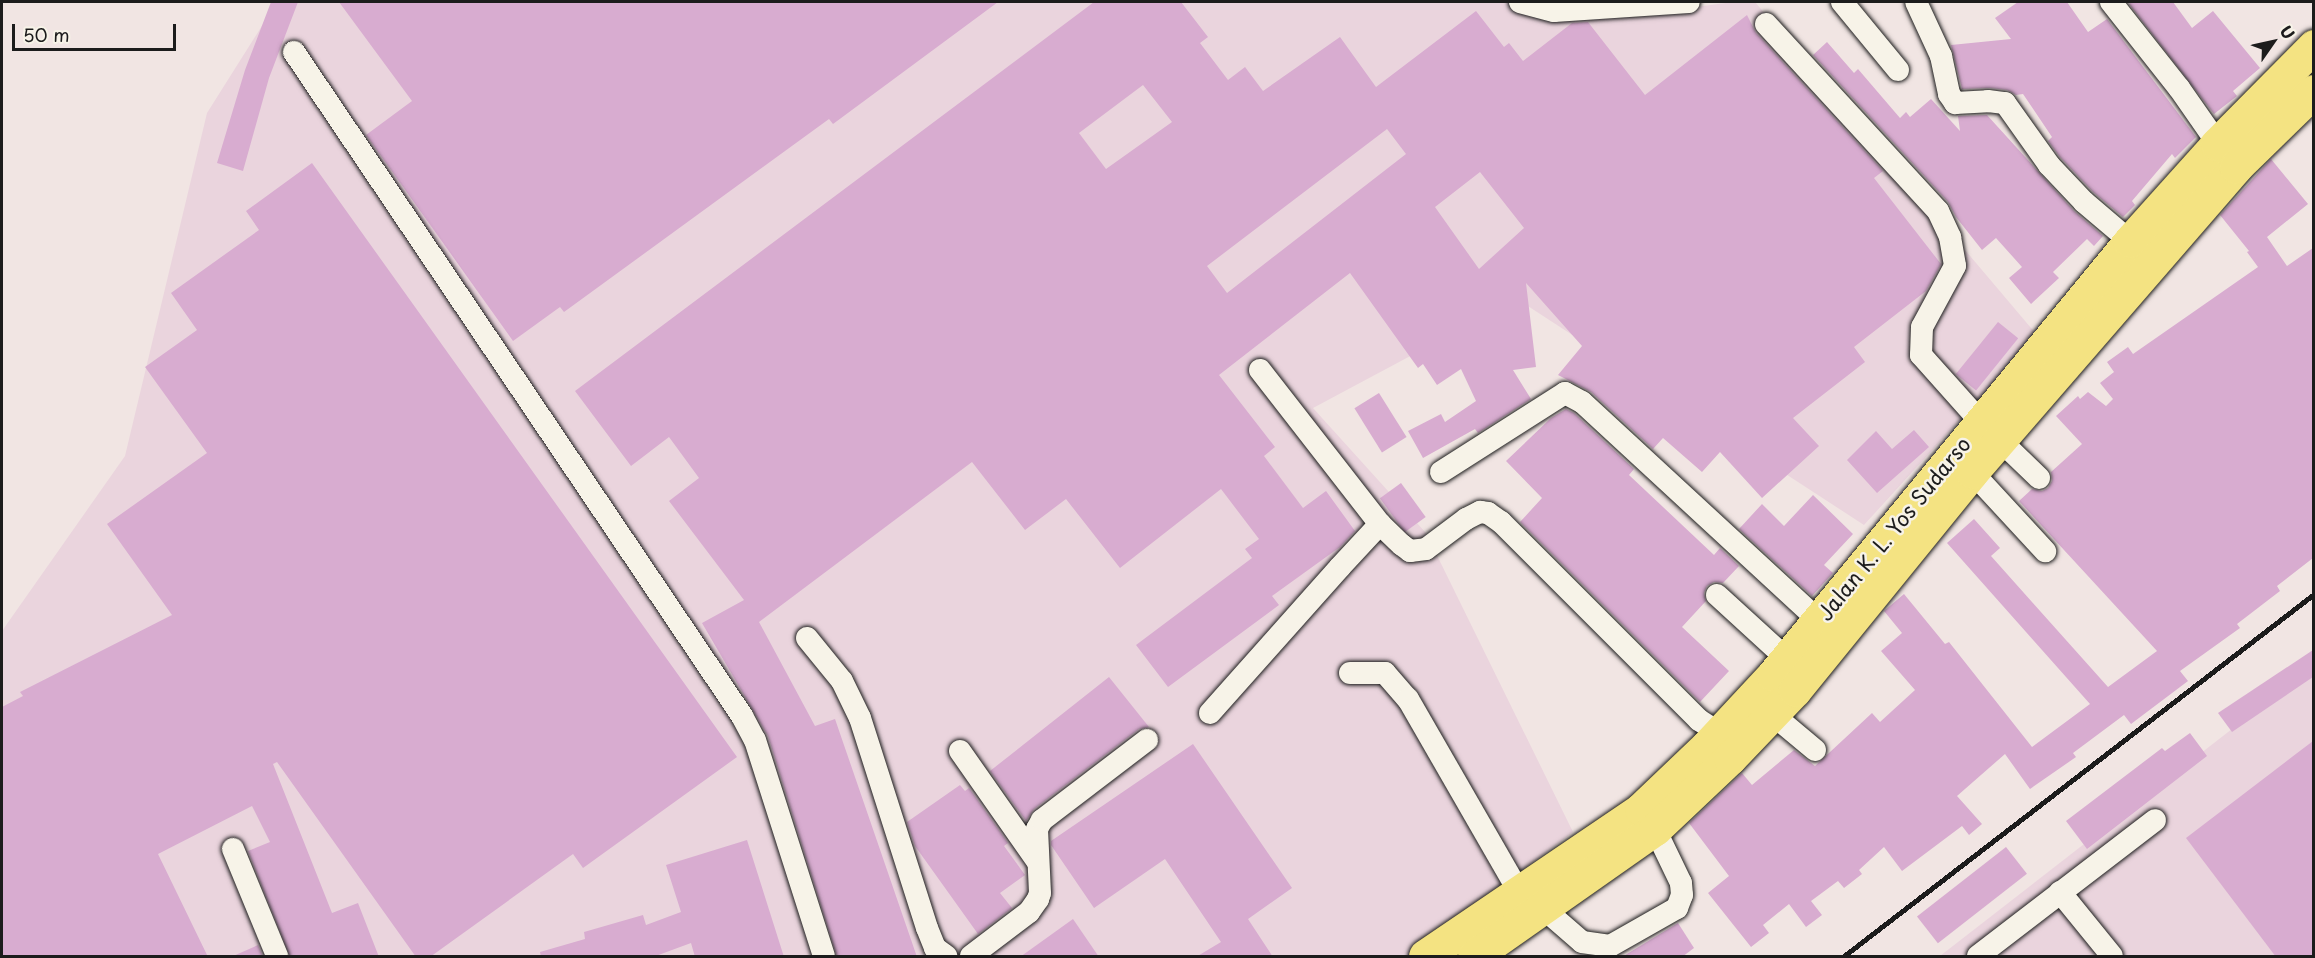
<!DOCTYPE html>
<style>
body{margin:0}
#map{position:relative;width:2315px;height:958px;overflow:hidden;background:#f1e5e3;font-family:"Playpen Sans",sans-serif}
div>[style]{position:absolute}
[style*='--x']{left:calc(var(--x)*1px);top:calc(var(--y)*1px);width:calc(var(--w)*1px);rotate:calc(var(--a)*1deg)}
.built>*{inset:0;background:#ead4dd}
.building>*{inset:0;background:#d8acd0;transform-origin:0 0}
.roads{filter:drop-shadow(0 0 2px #1c1c1c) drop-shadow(0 0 2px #1c1c1c)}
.minor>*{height:22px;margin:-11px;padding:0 11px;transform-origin:11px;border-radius:11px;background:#f7f3e8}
.highway>*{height:33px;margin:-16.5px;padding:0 16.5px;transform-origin:16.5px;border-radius:16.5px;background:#f4e382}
.rail>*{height:4.5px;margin:-2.25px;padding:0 2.25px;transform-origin:2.25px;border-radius:2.25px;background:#1c1c1c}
span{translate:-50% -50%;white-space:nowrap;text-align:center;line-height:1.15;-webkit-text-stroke:5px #f7f3e8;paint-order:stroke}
.street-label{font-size:21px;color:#1c1c1c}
.frame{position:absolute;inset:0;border:3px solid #1c1c1c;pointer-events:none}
.north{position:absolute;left:2243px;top:12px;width:60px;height:60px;-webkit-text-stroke:4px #f7f3e8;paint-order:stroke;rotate:56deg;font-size:16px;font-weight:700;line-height:24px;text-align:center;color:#1c1c1c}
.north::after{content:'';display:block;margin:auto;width:21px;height:27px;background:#1c1c1c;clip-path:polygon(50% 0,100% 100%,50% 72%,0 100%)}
.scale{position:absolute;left:12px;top:24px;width:164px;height:27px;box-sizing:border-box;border:3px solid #1c1c1c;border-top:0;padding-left:8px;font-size:18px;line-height:21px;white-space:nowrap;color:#1c1c1c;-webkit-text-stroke:4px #f7f3e8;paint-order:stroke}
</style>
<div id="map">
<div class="built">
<i style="clip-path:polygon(277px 2px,1535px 2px,1614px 18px,1733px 2px,1755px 2px,2037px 335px,1864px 525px,1517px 299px,1313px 408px,1426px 533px,1573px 832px,1408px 956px,2px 956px,2px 631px,125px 456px,207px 113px)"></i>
<i style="clip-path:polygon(2313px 666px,2313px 956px,1940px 956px)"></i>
</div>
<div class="building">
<i style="clip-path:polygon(271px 2px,298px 2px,269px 78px,243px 171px,217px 163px,245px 70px)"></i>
<i style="clip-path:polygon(339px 2px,998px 2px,833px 124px,829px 119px,564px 312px,560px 307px,513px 341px,366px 135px,412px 101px)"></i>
<i style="clip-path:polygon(evenodd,1094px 2px,1181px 2px,1208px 37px,1200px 43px,1228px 80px,1245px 67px,1263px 91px,1340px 37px,1376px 87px,1476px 11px,1504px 47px,1509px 43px,1523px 61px,1572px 23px,1588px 22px,1645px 95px,1747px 15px,1756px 33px,1883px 171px,1874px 178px,1941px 264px,1926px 291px,1854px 347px,1865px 362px,1793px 418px,1819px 446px,1762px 498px,1720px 452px,1702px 472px,1663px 438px,1653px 449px,1591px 392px,1558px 375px,1582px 346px,1526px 283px,1536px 367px,1513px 370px,1531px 399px,1478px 433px,1475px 429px,1423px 458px,1408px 431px,1441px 414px,1445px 422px,1476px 401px,1461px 369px,1437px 385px,1423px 364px,1418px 368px,1350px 273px,1219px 375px,1275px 447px,1264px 456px,1303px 508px,1326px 491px,1355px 531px,1340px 547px,1272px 596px,1279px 605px,1168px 687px,1136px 645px,1252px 558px,1245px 549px,1259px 539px,1221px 489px,1120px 568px,1066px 499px,1025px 530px,972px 462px,759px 622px,815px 726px,835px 719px,917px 957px,837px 957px,768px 736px,702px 623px,744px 600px,669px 501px,699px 478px,669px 437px,631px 466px,575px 391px,1094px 2px,1143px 85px,1172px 122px,1106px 169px,1079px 133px,1143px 85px,1094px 2px,1387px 129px,1406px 154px,1227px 293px,1207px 266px,1387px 129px,1094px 2px,1480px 172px,1524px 228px,1479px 269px,1435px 207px,1480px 172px)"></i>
<i style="clip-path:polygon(2018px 2px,2067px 2px,2088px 32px,2107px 19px,2196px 137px,2175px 158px,2172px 154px,2132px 201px,2135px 205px,2123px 217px,2093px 192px,2059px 156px,2048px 141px,2052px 137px,2023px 94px,2016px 95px,2007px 90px,1990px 88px,1962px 89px,1951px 45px,2011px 39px,1995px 18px)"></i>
<i style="clip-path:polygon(2132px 2px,2173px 2px,2192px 28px,2213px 11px,2260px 68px,2233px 91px,2237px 96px,2214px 114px,2129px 4px)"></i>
<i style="clip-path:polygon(1827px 42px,1854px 73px,1858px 69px,1900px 118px,1906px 112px,1910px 117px,1931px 99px,1960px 131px,1958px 116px,1987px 115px,2074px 211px,2103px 236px,2094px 246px,2087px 239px,2053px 272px,2059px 278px,2031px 304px,2009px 278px,2022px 267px,1996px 238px,1982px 250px,1956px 217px,1948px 202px,1813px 55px)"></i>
<i style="clip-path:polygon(2271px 159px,2308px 204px,2267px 237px,2287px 266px,2313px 248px,2313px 558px,2277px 586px,2280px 591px,2237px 624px,2240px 628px,2180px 671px,2188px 681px,2131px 724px,2124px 715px,2073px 753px,2076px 757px,2030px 789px,2005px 754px,1957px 796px,1982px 824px,1969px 835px,1962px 826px,1902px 871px,1884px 847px,1859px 870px,1862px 874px,1844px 888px,1838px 881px,1811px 901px,1822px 915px,1806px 927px,1789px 904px,1763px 925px,1769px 933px,1751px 947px,1708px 893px,1729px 876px,1689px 823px,1742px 773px,1752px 785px,1794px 750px,1815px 766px,1872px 713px,1880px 722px,1915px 690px,1881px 651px,1902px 633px,1884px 611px,1904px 594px,1945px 644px,1949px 642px,2032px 747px,2090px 704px,1947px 543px,1974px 519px,2000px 548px,1991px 556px,2108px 687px,2157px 651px,2019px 501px,2032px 489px,2042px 491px,2048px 488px,2052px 481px,2051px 472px,2082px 444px,2056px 416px,2078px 396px,2080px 399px,2088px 392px,2106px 406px,2113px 399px,2100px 383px,2114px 372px,2107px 362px,2128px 347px,2133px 354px,2258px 267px,2247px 252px,2249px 251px,2220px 215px)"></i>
<i style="clip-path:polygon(312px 163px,737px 757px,583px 868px,573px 854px,430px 957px,416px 957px,277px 762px,273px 764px,332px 913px,358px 903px,379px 957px,290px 957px,248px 851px,270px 842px,252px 806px,158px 854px,208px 957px,2px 957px,2px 707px,23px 696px,20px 692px,172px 615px,107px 524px,207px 453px,145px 367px,197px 330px,171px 293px,259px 230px,246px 211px)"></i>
<i style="left:1998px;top:322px;width:26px;height:67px;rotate:39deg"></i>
<i style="left:1379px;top:393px;width:52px;height:29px;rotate:58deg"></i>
<i style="clip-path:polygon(1566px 409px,1574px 413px,1634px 469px,1629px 475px,1714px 555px,1720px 548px,1739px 566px,1723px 583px,1714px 582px,1707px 586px,1704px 593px,1706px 601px,1682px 627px,1729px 671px,1700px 702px,1520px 522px,1542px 498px,1506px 461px,1551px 418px)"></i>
<i style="clip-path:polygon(1914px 430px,1929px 447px,1877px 493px,1847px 460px,1876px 431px,1892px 449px)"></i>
<i style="left:1401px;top:483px;width:42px;height:26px;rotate:54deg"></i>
<i style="clip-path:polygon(1813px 495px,1853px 534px,1824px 565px,1833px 573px,1812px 596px,1739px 529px,1762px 504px,1784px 526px)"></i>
<i style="clip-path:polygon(2313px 650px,2313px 677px,2232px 732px,2218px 713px)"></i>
<i style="clip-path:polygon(1109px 677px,1149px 727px,1139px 729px,1034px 809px,1026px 821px,990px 771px)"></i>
<i style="clip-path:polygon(2190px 733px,2207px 756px,2087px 849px,2066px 821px,2162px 748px,2165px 751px)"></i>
<i style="clip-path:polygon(2313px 741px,2313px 957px,2276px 957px,2186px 838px)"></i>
<i style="clip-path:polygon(1193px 744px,1292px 888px,1248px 919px,1273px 957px,1196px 957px,1221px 942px,1165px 859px,1094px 908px,1051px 845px,1051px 841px)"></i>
<i style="clip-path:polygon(960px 785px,965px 791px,969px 788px,1008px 843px,1004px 846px,1025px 875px,1000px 893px,1012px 908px,978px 934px,915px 846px,907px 822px)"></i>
<i style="clip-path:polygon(747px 840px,784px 957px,695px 957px,691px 943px,653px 957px,541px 957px,540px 952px,585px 939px,584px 932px,643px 915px,646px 925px,681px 912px,666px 865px)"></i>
<i style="left:2006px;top:847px;width:34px;height:113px;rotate:52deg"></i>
<i style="clip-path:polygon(1073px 919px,1099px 957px,1020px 957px)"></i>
<i style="clip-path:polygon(1678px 923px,1694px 948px,1682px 957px,1622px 957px)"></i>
<i style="clip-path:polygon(258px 945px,263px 957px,231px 957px)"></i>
</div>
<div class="roads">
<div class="minor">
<i style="--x:1520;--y:2;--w:35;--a:15"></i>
<i style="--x:1554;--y:11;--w:135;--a:-3.8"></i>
<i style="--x:1842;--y:2;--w:88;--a:50.5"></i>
<i style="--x:1916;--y:2;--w:60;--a:65.2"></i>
<i style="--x:1941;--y:56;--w:39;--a:78"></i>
<i style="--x:1949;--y:94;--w:11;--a:56"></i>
<i style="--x:1955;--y:103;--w:33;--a:-3"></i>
<i style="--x:1988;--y:101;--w:17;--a:7"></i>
<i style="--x:2005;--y:103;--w:76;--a:54.6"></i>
<i style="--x:2049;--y:165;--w:51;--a:46.6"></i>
<i style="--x:2084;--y:202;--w:60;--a:40.3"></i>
<i style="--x:2111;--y:2;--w:110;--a:51.7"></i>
<i style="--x:2179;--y:88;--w:80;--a:55.1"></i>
<i style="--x:1766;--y:24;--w:254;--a:47.4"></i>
<i style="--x:1938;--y:211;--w:29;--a:65"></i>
<i style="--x:1950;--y:237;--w:29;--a:80"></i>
<i style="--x:1955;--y:266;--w:69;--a:118.4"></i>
<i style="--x:1922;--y:327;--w:28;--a:92"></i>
<i style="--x:1921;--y:355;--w:89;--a:48.2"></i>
<i style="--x:1980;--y:421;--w:82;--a:44"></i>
<i style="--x:294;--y:52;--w:801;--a:55.99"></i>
<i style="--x:742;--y:716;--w:27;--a:62"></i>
<i style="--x:755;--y:740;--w:227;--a:72.3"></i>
<i style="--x:1260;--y:370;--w:195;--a:52.1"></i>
<i style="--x:1380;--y:524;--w:30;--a:44"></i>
<i style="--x:1402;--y:545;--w:10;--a:37"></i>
<i style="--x:1410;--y:551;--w:16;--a:-7"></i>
<i style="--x:1426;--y:549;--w:50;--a:-36.9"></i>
<i style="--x:1466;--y:519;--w:16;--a:-27"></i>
<i style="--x:1480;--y:512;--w:8;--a:7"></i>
<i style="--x:1488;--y:513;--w:16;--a:35"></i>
<i style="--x:1501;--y:522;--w:280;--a:45"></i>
<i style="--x:1699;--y:720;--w:24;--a:33"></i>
<i style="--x:1441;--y:472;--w:147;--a:-32.5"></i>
<i style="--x:1565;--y:393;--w:19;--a:28"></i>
<i style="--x:1582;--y:402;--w:323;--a:42.7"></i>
<i style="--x:1972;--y:472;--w:108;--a:47.3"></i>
<i style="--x:1717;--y:595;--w:95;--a:42.4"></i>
<i style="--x:807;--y:638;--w:55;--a:50.9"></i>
<i style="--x:842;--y:681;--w:41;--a:64.1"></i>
<i style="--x:860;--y:718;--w:220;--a:72.3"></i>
<i style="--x:927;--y:928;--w:22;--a:68"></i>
<i style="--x:935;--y:948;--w:14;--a:36"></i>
<i style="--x:1350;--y:673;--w:35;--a:0"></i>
<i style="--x:1385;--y:673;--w:35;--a:49"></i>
<i style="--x:1408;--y:699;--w:223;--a:60.1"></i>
<i style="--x:1210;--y:713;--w:195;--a:-48.3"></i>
<i style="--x:1340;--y:567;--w:59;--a:-47.1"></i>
<i style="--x:1772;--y:714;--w:56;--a:39.9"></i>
<i style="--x:960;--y:751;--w:134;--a:55"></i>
<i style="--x:233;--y:849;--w:116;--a:67.6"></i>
<i style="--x:2060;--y:892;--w:82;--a:50.9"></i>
<i style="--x:1544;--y:909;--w:50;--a:41"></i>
<i style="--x:1582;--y:942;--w:28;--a:8"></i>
<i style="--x:1610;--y:946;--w:77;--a:-29.6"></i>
<i style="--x:1677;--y:908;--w:14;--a:-69"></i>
<i style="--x:1682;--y:895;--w:12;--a:-95"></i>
<i style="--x:1681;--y:883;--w:60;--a:-115.7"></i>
<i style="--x:1655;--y:829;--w:14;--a:-124"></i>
<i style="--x:971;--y:956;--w:73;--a:-37.2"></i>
<i style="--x:1029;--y:912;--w:16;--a:-55"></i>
<i style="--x:1038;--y:899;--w:6;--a:-72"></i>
<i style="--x:1040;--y:893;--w:64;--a:-92.7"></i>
<i style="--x:1037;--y:829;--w:10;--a:-61"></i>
<i style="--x:1042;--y:820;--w:132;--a:-37.3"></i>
<i style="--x:1978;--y:956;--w:223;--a:-37.5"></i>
</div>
<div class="highway">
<i style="--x:1425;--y:956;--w:261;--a:-34.2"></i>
<i style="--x:1641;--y:809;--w:91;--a:-43.7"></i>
<i style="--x:1707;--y:746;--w:97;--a:-47.1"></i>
<i style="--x:1773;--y:675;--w:562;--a:-50.56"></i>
<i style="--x:2130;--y:241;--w:130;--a:-48.1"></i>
<i style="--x:2217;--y:144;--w:138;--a:-45.3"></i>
<i style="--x:1474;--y:956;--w:221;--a:-35.1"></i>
<i style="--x:1655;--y:829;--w:103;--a:-43.4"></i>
<i style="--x:1730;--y:758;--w:94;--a:-46.3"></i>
<i style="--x:1795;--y:690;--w:281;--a:-50.9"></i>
<i style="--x:1972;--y:472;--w:403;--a:-49.1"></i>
<i style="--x:2236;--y:167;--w:109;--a:-44.3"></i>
</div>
</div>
<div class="rail">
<i style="--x:1844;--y:956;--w:593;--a:-37.6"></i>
</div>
<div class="street-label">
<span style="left:1893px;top:528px;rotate:-51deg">Jalan K. L. Yos Sudarso</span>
</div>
<div class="frame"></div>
<div class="north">U</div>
<div class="scale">50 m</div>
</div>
